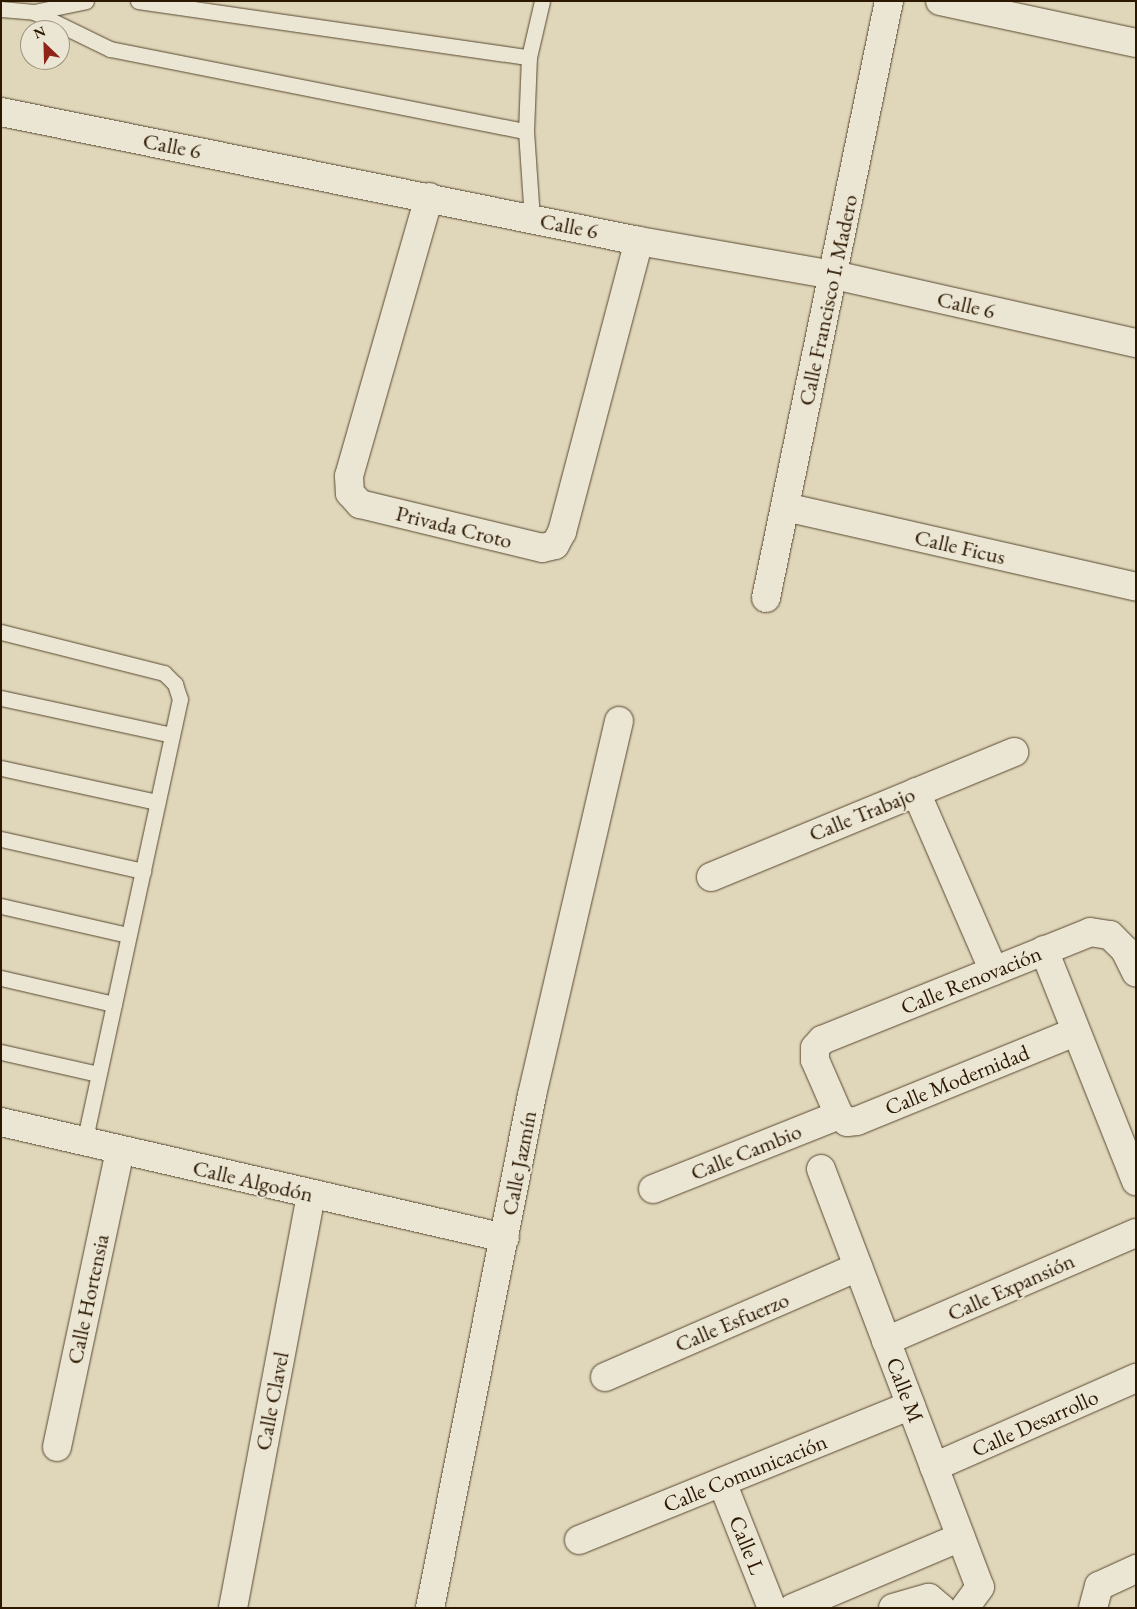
<!DOCTYPE html>
<meta charset="utf-8">
<style>
body{margin:0}
#map{position:relative;width:1137px;height:1609px;overflow:hidden;background:#e0d7bb;font-family:"EB Garamond",serif}
div>[style]{position:absolute}
[style*='--x']{left:calc(var(--x)*1px);top:calc(var(--y)*1px);width:calc(var(--w)*1px);rotate:calc(var(--a)*1deg)}
.roads{filter:drop-shadow(0 0 1px #59482f) drop-shadow(0 0 1px #59482f)}
.service>*{height:15px;margin:-7.5px;padding:0 7.5px;transform-origin:7.5px;border-radius:7.5px;background:#ebe5d3}
.minor>*{height:28px;margin:-14px;padding:0 14px;transform-origin:14px;border-radius:14px;background:#ebe5d3}
span{translate:-50% -50%;white-space:nowrap;text-align:center;line-height:1.15;-webkit-text-stroke:4px #ebe5d3;paint-order:stroke}
.street-label{font-size:22px;color:#2c1800}
.frame{position:absolute;inset:0;border:2px solid #2c1800;pointer-events:none}
.north{position:absolute;left:20px;top:20px;width:50px;height:50px;box-sizing:border-box;background:#ebe5d3;border:1px solid #9f937f;border-radius:50%;rotate:336deg;font-size:14px;font-weight:700;line-height:20px;text-align:center;color:#2c1800}
.north::after{content:'';display:block;margin:auto;width:18px;height:22px;background:#8f2418;clip-path:polygon(50% 0,100% 100%,50% 72%,0 100%)}
</style>
<div id="map">
<div class="roads">
<div class="service">
<i style="--x:138;--y:1;--w:395;--a:8.2"></i>
<i style="--x:1;--y:9;--w:33;--a:5"></i>
<i style="--x:34;--y:12;--w:85;--a:26"></i>
<i style="--x:110;--y:49;--w:424;--a:11.2"></i>
<i style="--x:526;--y:131;--w:88;--a:86.1"></i>
<i style="--x:34;--y:12;--w:53;--a:-11.9"></i>
<i style="--x:526;--y:131;--w:74;--a:-87.7"></i>
<i style="--x:529;--y:57;--w:57;--a:-76.9"></i>
<i style="--x:1;--y:632;--w:168;--a:14.1"></i>
<i style="--x:164;--y:673;--w:16;--a:45"></i>
<i style="--x:175;--y:684;--w:16;--a:72"></i>
<i style="--x:180;--y:699;--w:453;--a:102.2"></i>
<i style="--x:1;--y:698;--w:175;--a:12.2"></i>
<i style="--x:1;--y:768;--w:160;--a:12.3"></i>
<i style="--x:1;--y:839;--w:146;--a:12.7"></i>
<i style="--x:1;--y:906;--w:130;--a:12.9"></i>
<i style="--x:1;--y:978;--w:116;--a:13"></i>
<i style="--x:1;--y:1052;--w:99;--a:12.8"></i>
</div>
<div class="minor">
<i style="--x:940;--y:1;--w:200;--a:12.1"></i>
<i style="--x:1;--y:112;--w:651;--a:11.43"></i>
<i style="--x:639;--y:241;--w:198;--a:9.9"></i>
<i style="--x:834;--y:275;--w:310;--a:12.7"></i>
<i style="--x:429;--y:197;--w:290;--a:106"></i>
<i style="--x:349;--y:476;--w:17;--a:87"></i>
<i style="--x:350;--y:493;--w:15;--a:48"></i>
<i style="--x:360;--y:504;--w:187;--a:13.6"></i>
<i style="--x:542;--y:548;--w:13;--a:-13"></i>
<i style="--x:555;--y:545;--w:15;--a:-62"></i>
<i style="--x:562;--y:532;--w:301;--a:-75.2"></i>
<i style="--x:785;--y:507;--w:360;--a:12.8"></i>
<i style="--x:766;--y:598;--w:610;--a:-78.36"></i>
<i style="--x:916;--y:792;--w:195;--a:66.5"></i>
<i style="--x:711;--y:877;--w:328;--a:-22.4"></i>
<i style="--x:1044;--y:950;--w:249;--a:68.3"></i>
<i style="--x:1075;--y:1032;--w:235;--a:157.8"></i>
<i style="--x:857;--y:1121;--w:10;--a:174"></i>
<i style="--x:847;--y:1122;--w:11;--a:-139"></i>
<i style="--x:839;--y:1115;--w:60;--a:-113.6"></i>
<i style="--x:815;--y:1060;--w:12;--a:-90"></i>
<i style="--x:815;--y:1048;--w:11;--a:-49"></i>
<i style="--x:822;--y:1040;--w:289;--a:-21.9"></i>
<i style="--x:1090;--y:932;--w:20;--a:9"></i>
<i style="--x:1110;--y:935;--w:21;--a:45"></i>
<i style="--x:1125;--y:950;--w:25;--a:64"></i>
<i style="--x:1;--y:1122;--w:517;--a:12.96"></i>
<i style="--x:821;--y:1169;--w:447;--a:69.2"></i>
<i style="--x:980;--y:1587;--w:26;--a:126"></i>
<i style="--x:653;--y:1189;--w:200;--a:-21.7"></i>
<i style="--x:886;--y:1341;--w:272;--a:-23.4"></i>
<i style="--x:605;--y:1377;--w:276;--a:-23.5"></i>
<i style="--x:57;--y:1447;--w:303;--a:-78"></i>
<i style="--x:934;--y:1467;--w:221;--a:-23.8"></i>
<i style="--x:722;--y:1482;--w:136;--a:68.4"></i>
<i style="--x:579;--y:1540;--w:358;--a:-22.1"></i>
<i style="--x:233;--y:1608;--w:420;--a:-79.3"></i>
<i style="--x:430;--y:1608;--w:523;--a:-78.75"></i>
<i style="--x:532;--y:1095;--w:384;--a:-76.9"></i>
<i style="--x:793;--y:1608;--w:182;--a:-22.9"></i>
<i style="--x:893;--y:1608;--w:37;--a:-16"></i>
<i style="--x:929;--y:1598;--w:16;--a:40"></i>
<i style="--x:1093;--y:1608;--w:23;--a:-75"></i>
<i style="--x:1099;--y:1586;--w:41;--a:-24.7"></i>
</div>
</div>
<div class="street-label">
<span style="left:172px;top:146px;rotate:11deg">Calle 6</span>
<span style="left:569px;top:226px;rotate:11deg">Calle 6</span>
<span style="left:828px;top:300px;rotate:-78deg">Calle Francisco I. Madero</span>
<span style="left:966px;top:305px;rotate:13deg">Calle 6</span>
<span style="left:454px;top:527px;rotate:14deg">Privada Croto</span>
<span style="left:960px;top:547px;rotate:13deg">Calle Ficus</span>
<span style="left:862px;top:814px;rotate:-22deg">Calle Trabajo</span>
<span style="left:971px;top:980px;rotate:-22deg">Calle Renovación</span>
<span style="left:957px;top:1080px;rotate:-22deg">Calle Modernidad</span>
<span style="left:746px;top:1152px;rotate:-22deg">Calle Cambio</span>
<span style="left:519px;top:1163px;rotate:-79deg">Calle Jazmín</span>
<span style="left:253px;top:1181px;rotate:13deg">Calle Algodón</span>
<span style="left:1011px;top:1287px;rotate:-24deg">Calle Expansión</span>
<span style="left:88px;top:1299px;rotate:-78deg">Calle Hortensia</span>
<span style="left:732px;top:1322px;rotate:-23deg">Calle Esfuerzo</span>
<span style="left:905px;top:1390px;rotate:69deg">Calle M</span>
<span style="left:272px;top:1401px;rotate:-79deg">Calle Clavel</span>
<span style="left:1035px;top:1423px;rotate:-24deg">Calle Desarrollo</span>
<span style="left:745px;top:1473px;rotate:-22deg">Calle Comunicación</span>
<span style="left:747px;top:1545px;rotate:68deg">Calle L</span>
</div>
<div class="frame"></div>
<div class="north">N</div>
</div>
